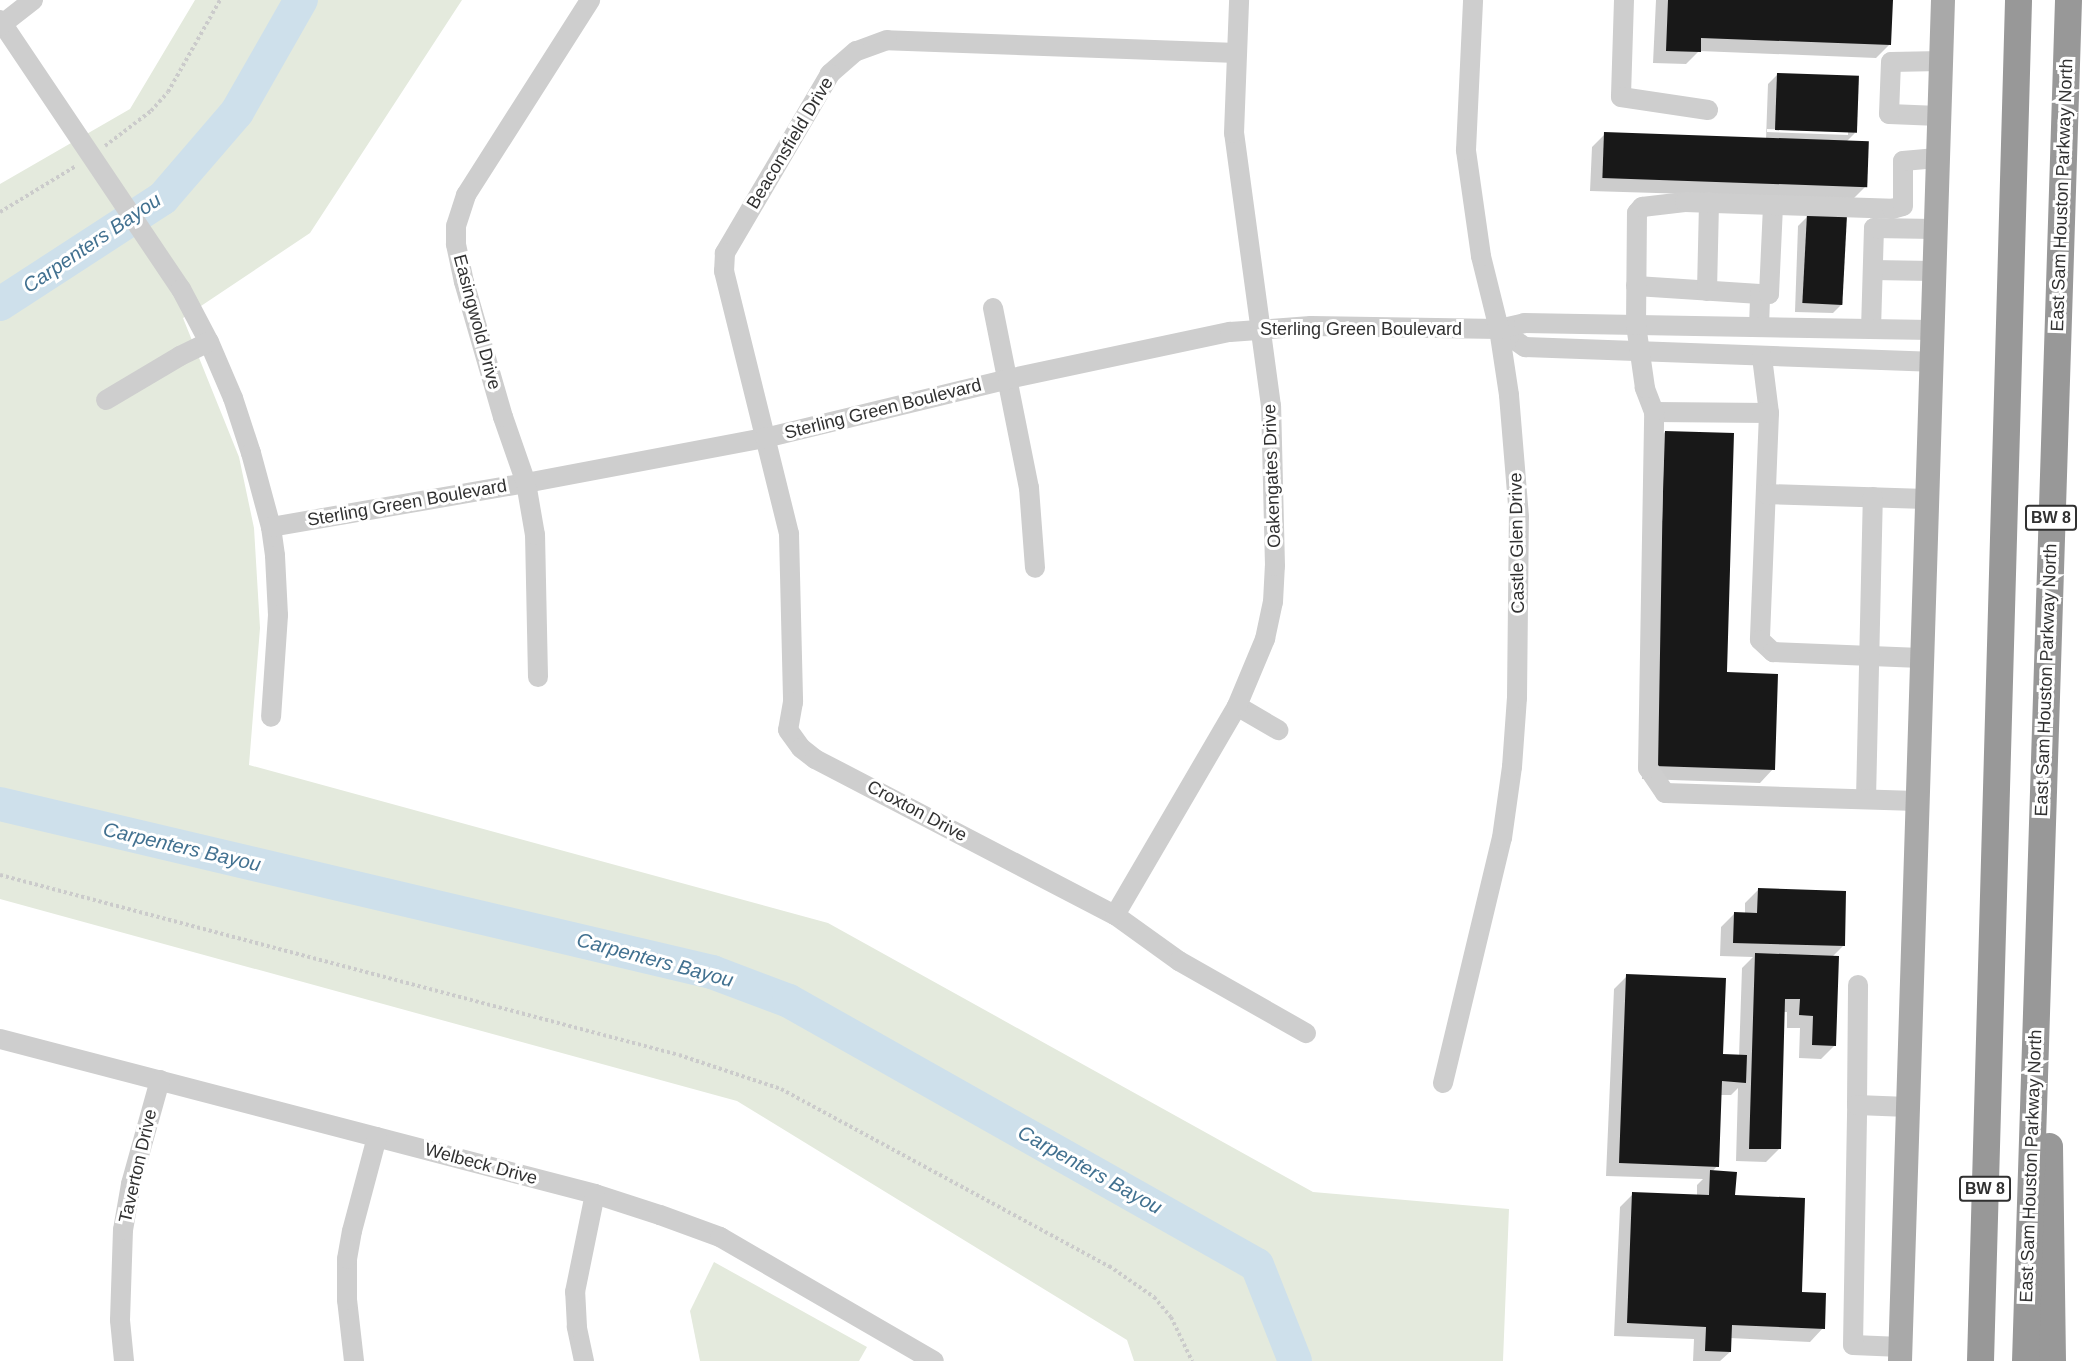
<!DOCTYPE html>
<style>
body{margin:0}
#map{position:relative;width:2098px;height:1361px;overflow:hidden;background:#fff;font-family:Helvetica,sans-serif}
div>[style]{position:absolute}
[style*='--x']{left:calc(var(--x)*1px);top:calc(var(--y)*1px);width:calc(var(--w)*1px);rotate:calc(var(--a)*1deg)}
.green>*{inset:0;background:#e4eadd}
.shadow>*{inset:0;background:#0003}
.river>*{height:34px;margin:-17px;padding:0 17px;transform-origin:17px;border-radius:17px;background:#cee0eb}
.building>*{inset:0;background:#181818;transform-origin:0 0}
.path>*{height:4px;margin-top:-2px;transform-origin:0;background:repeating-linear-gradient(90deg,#cbcbcb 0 3px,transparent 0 6px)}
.minor>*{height:20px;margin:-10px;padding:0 10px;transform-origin:10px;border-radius:10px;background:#cecece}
.major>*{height:24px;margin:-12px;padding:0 12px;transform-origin:12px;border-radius:12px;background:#a9a9a9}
.highway>*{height:27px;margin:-13.5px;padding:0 13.5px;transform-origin:13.5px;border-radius:13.5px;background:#989898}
span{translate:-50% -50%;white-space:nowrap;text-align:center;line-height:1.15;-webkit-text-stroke:6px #fff;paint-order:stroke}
.shield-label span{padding:2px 4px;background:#fff;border:2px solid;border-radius:4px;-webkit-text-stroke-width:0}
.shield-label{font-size:16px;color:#313131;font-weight:700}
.street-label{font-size:18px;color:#313131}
.water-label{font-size:20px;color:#427190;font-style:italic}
</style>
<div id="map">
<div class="green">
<i style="clip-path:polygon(195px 0,462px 0,310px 233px,183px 318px,239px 457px,254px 528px,260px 628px,249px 765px,828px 923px,1313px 1192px,1509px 1209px,1503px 1361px,1134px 1361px,1127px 1340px,737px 1101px,0 899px,0 184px,130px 109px)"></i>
<i style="clip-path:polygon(714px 1262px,867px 1347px,859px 1361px,700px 1361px,690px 1311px)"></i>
</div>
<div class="shadow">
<i style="clip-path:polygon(1656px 0,1891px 0,1890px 44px,1876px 58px,1699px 51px,1686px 64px,1653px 63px)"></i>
<i style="clip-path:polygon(evenodd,1778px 74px,1855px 133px,1846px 142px,1866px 186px,1853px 199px,1590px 191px,1592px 147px,1605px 134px,1766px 139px,1768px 84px,1778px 74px,1767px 129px,1848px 132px,1848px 135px,1767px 132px,1767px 129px)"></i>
<i style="clip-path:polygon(1808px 216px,1843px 303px,1833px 313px,1795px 312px,1798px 226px)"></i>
<i style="clip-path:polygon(1665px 432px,1725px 674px,1773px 769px,1760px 783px,1642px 779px,1652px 445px)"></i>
<i style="clip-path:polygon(1759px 889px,1843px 946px,1832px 957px,1835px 1045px,1821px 1059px,1799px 1058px,1800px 1028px,1787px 1028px,1787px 1012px,1783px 1012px,1779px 1149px,1766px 1162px,1736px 1161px,1738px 1088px,1731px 1095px,1720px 1095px,1717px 1166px,1712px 1172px,1734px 1196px,1823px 1328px,1810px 1342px,1730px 1338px,1730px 1352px,1720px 1361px,1693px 1361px,1694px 1339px,1614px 1336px,1620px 1207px,1633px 1194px,1697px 1196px,1697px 1185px,1703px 1179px,1606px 1176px,1614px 989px,1627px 976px,1722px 1056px,1739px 1057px,1742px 968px,1753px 957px,1720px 956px,1721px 927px,1734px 914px,1745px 914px,1745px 903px)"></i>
</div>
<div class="river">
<i style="--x:0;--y:304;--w:194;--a:-33"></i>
<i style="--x:163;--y:198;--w:113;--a:-49.3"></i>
<i style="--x:237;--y:112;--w:129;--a:-60.3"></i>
<i style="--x:0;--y:804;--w:732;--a:13.28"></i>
<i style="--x:712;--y:972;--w:82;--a:20.6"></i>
<i style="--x:789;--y:1001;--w:537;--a:29.43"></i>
<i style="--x:1257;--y:1265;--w:103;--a:68.4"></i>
</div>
<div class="building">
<i style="clip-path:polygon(1668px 0,1893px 0,1891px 45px,1701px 38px,1701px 52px,1666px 51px)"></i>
<i style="left:1777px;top:73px;width:82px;height:57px;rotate:2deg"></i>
<i style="left:1604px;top:132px;width:265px;height:46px;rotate:2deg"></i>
<i style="left:1807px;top:214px;width:40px;height:89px;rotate:3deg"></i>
<i style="clip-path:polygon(1665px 431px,1734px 433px,1727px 672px,1778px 674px,1775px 770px,1654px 766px)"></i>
<i style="clip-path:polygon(1758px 888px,1846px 891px,1845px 946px,1733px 943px,1734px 912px,1757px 913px)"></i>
<i style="clip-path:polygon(1755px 953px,1839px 956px,1836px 1046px,1812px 1045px,1813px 1016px,1799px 1015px,1800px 999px,1785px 999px,1781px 1149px,1749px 1149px)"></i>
<i style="clip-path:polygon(1626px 974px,1726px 978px,1723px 1054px,1747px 1055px,1746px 1083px,1722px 1081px,1719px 1167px,1619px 1163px)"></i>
<i style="clip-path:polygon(1710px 1170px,1737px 1172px,1735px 1195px,1805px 1198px,1802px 1292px,1826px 1293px,1825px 1329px,1732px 1325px,1731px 1352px,1705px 1351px,1706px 1327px,1627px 1323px,1632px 1192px,1709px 1195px)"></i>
</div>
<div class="path">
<i style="--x:105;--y:146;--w:58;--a:-37.3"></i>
<i style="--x:151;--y:111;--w:25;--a:-48"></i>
<i style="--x:168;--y:92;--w:106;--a:-60.5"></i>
<i style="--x:0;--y:212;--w:89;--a:-31.2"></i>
<i style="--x:0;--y:875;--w:702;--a:14.85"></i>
<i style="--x:679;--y:1055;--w:108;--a:18.4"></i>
<i style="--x:781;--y:1089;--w:373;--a:28.4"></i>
<i style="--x:1109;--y:1266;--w:55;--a:34.6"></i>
<i style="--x:1154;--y:1297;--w:26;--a:50"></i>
<i style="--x:1171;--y:1317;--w:49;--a:64.5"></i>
</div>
<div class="minor">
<i style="--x:1624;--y:0;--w:97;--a:91.8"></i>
<i style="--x:1621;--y:97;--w:88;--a:8.5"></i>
<i style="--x:0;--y:20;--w:324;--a:56.1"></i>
<i style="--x:181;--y:289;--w:60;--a:62.2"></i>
<i style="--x:209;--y:342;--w:61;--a:66.8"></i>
<i style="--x:233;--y:398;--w:58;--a:71.9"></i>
<i style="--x:251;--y:453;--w:77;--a:74.9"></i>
<i style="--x:271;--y:527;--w:29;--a:82"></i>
<i style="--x:275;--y:556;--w:59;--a:87.1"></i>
<i style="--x:278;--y:615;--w:102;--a:93.9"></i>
<i style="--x:0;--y:26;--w:42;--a:-38.2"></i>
<i style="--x:1237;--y:53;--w:350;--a:-177.9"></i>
<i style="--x:887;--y:40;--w:33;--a:160"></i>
<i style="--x:856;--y:51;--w:35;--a:139"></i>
<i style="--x:830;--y:74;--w:208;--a:120.4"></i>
<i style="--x:725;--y:253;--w:18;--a:93"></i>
<i style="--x:724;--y:271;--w:271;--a:76.1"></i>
<i style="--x:789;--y:534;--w:168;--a:88.6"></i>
<i style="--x:793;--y:702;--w:28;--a:100"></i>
<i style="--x:788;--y:730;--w:22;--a:54"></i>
<i style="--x:801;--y:748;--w:18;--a:38"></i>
<i style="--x:815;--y:759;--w:338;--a:27.5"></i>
<i style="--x:1115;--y:915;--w:79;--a:35.7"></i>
<i style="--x:1179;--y:961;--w:146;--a:29.6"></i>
<i style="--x:1939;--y:116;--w:50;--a:-177.7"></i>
<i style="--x:1889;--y:114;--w:52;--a:-87.8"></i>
<i style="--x:1891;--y:62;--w:50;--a:-1.1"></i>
<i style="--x:1873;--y:270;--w:60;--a:1"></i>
<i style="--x:1636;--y:286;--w:124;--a:3.7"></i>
<i style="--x:1707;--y:291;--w:89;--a:-88.7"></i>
<i style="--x:993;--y:308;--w:184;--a:78.7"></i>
<i style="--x:1029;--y:488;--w:80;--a:85.7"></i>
<i style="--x:1759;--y:327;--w:33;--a:-88"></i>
<i style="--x:1760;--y:294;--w:9;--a:0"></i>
<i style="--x:1769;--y:294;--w:89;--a:-87.4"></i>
<i style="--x:1499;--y:329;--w:32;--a:35"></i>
<i style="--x:1525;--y:347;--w:405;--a:2.1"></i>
<i style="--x:1871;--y:329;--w:101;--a:-88.3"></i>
<i style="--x:1874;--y:228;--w:60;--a:1"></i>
<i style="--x:1762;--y:357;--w:56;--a:82.9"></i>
<i style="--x:1769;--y:413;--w:227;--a:92.3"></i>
<i style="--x:1760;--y:640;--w:18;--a:43"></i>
<i style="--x:1773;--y:652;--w:148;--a:2.3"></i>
<i style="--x:106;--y:400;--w:86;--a:-30.7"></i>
<i style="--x:180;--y:356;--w:32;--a:-26"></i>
<i style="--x:1654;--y:412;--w:115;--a:0.5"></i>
<i style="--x:1766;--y:494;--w:160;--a:1.8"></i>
<i style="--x:271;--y:527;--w:259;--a:-9.8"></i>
<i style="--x:526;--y:483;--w:243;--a:-10.7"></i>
<i style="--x:765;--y:438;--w:250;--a:-13.6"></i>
<i style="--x:1008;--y:379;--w:227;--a:-12"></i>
<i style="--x:1230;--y:332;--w:81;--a:-4.2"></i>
<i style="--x:1311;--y:326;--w:188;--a:0.9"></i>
<i style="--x:1499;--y:329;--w:26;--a:-13"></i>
<i style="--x:1524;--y:323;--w:407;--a:1"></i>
<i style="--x:538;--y:677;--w:142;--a:-91.2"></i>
<i style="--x:535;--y:535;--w:53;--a:-99.8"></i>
<i style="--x:526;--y:483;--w:70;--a:-109.2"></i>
<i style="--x:503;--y:417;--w:141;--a:-106.1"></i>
<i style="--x:464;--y:282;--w:39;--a:-102"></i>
<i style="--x:456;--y:244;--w:18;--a:-90"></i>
<i style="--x:456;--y:226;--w:33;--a:-72"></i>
<i style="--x:466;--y:195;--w:231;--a:-57.5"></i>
<i style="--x:1237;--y:706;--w:48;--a:30.3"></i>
<i style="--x:1866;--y:799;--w:302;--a:-88.7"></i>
<i style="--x:1917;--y:801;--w:252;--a:-178.2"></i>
<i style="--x:1665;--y:793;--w:30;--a:-124"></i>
<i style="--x:1648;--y:768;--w:356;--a:-89"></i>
<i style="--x:1654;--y:412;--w:26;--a:-111"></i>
<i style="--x:1645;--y:388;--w:64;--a:-98.1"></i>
<i style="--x:1636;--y:325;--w:112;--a:-89.5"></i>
<i style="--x:1637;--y:213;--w:8;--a:-50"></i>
<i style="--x:1642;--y:207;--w:43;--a:-6.6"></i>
<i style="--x:1685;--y:202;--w:207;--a:1.9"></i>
<i style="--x:1892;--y:209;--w:11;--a:-15"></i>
<i style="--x:1903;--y:206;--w:45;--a:-90"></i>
<i style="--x:1903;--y:161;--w:34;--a:-5"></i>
<i style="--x:1115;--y:915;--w:242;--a:-59.7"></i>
<i style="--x:1237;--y:706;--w:73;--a:-67.3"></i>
<i style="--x:1265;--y:639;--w:38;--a:-78"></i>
<i style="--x:1273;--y:602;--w:36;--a:-87"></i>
<i style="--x:1275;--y:566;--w:160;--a:-91.4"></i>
<i style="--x:1271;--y:406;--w:275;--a:-97.7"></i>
<i style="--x:1234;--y:133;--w:133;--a:-87.8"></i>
<i style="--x:0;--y:1039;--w:615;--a:14.6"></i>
<i style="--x:595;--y:1194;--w:68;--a:17.9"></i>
<i style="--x:660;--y:1215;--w:64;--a:20.1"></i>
<i style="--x:720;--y:1237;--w:247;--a:30.1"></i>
<i style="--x:1443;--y:1083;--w:252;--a:-76.5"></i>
<i style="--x:1502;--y:838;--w:72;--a:-82"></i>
<i style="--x:1512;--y:767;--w:69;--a:-85.9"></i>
<i style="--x:1517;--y:698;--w:181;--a:-89.4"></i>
<i style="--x:1519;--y:517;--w:122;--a:-94.7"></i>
<i style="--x:1509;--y:395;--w:67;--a:-98.6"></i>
<i style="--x:1499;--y:329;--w:75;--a:-103.9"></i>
<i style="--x:1481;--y:256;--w:107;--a:-98.1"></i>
<i style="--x:1466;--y:150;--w:150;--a:-87.3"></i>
<i style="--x:1857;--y:1105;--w:120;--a:-89.5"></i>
<i style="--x:1901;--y:1347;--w:48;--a:-177.6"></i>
<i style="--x:1853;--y:1345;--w:240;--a:-89"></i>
<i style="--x:1857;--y:1105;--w:51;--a:2.2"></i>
<i style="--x:124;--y:1361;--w:41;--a:-95.6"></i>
<i style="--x:120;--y:1320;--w:90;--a:-88.1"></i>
<i style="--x:123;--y:1230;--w:47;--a:-80.1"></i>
<i style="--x:131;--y:1184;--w:108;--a:-74.4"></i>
<i style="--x:354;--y:1361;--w:61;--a:-96.5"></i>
<i style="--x:347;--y:1300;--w:41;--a:-90"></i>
<i style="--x:347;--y:1259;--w:28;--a:-80"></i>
<i style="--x:352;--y:1231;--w:97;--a:-75.1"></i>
<i style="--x:584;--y:1361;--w:35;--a:-102"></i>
<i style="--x:577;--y:1327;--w:35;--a:-93"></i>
<i style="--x:575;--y:1292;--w:100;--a:-78.5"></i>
</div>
<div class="major">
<i style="--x:1900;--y:1361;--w:1362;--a:-88.19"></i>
</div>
<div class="highway">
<i style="--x:2049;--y:1146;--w:215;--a:89.2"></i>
<i style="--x:1980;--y:1361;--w:1362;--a:-88.4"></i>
<i style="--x:2025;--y:1361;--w:1362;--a:-88.19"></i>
</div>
<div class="shield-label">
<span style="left:2051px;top:518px">BW 8</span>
<span style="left:1985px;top:1189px">BW 8</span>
</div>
<div class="street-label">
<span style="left:790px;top:143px;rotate:-59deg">Beaconsfield Drive</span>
<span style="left:2062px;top:195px;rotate:-88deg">East Sam Houston Parkway North</span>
<span style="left:477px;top:322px;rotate:75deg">Easingwold Drive</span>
<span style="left:1361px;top:329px">Sterling Green Boulevard</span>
<span style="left:883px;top:409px;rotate:-14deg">Sterling Green Boulevard</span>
<span style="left:1272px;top:476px;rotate:-92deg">Oakengates Drive</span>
<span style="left:407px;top:503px;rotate:-10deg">Sterling Green Boulevard</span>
<span style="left:1517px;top:543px;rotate:-91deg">Castle Glen Drive</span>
<span style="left:2046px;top:680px;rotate:-88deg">East Sam Houston Parkway North</span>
<span style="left:917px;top:811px;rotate:28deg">Croxton Drive</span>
<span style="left:481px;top:1164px;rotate:15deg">Welbeck Drive</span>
<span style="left:138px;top:1166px;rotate:-77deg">Taverton Drive</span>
<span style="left:2031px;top:1166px;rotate:-88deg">East Sam Houston Parkway North</span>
</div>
<div class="water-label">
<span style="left:92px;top:243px;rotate:-34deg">Carpenters Bayou</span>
<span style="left:182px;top:847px;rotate:13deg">Carpenters Bayou</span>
<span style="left:655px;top:960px;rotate:15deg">Carpenters Bayou</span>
<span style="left:1090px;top:1170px;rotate:29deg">Carpenters Bayou</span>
</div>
</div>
